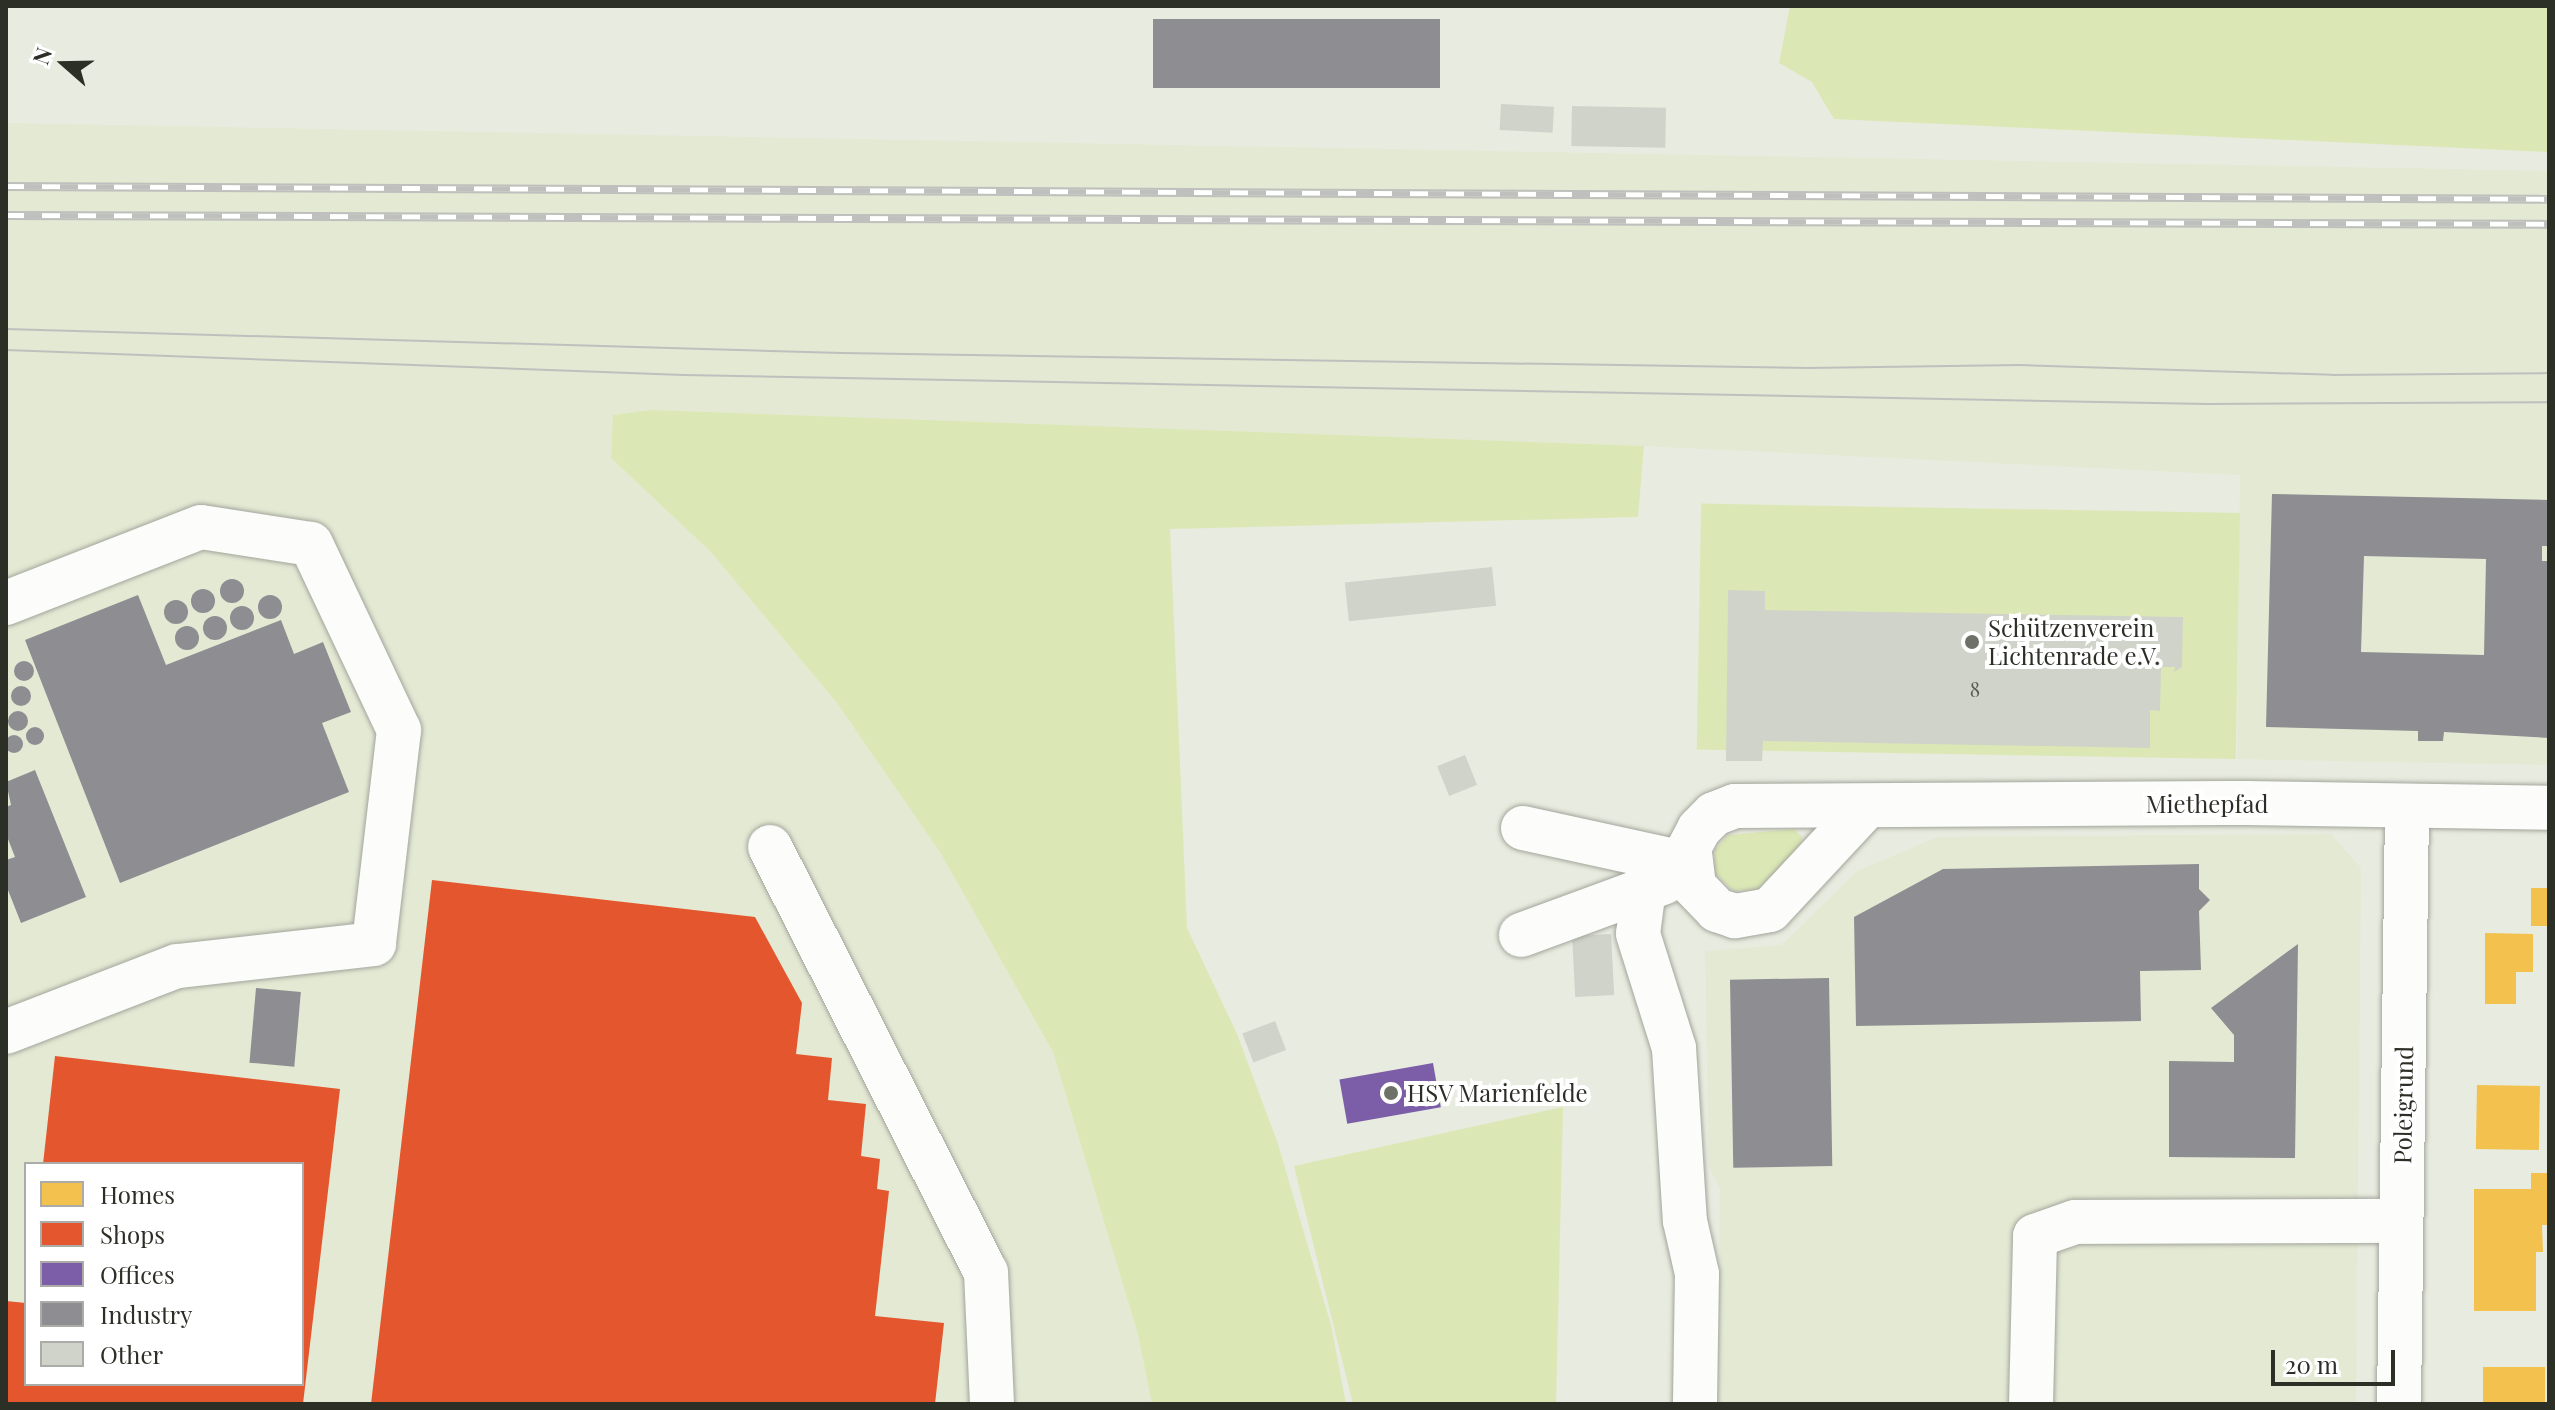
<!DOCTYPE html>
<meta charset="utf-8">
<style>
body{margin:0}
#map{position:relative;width:2555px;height:1410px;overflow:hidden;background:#e8ebdf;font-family:"Playfair Display",serif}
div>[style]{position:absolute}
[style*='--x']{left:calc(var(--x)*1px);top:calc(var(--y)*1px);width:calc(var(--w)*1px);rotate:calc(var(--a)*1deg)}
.built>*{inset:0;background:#e3e9d3}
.green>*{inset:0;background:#dbe8b5;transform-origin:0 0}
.homes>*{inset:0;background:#f2c14e;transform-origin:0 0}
.shops>*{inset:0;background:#e4572e}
.offices>*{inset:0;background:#7b5ea7;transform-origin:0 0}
.industry>*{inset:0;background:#8d8d92;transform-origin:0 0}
.round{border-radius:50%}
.building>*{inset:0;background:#d0d3c9;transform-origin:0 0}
.roads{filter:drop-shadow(0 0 2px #a3a59c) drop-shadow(0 0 2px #a3a59c)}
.minor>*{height:44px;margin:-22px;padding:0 22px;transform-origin:22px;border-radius:22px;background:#fcfcfa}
.tram>*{height:2px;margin:-1px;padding:0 1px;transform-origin:1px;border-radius:1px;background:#bfc0bd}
.rail>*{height:9px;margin-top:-4.5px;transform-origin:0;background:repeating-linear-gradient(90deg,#fff 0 18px,#bfc0bd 0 36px);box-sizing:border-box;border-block:2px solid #bfc0bd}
.dots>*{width:22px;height:22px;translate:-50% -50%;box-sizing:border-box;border:4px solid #fff;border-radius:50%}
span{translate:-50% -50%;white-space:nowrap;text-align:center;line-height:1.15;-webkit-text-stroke:8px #fff;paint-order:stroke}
.number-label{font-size:20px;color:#575a50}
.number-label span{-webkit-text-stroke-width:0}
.poi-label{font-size:24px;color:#2c2f26}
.left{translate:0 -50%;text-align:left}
.street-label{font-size:24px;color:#2c2f26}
.frame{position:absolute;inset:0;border:8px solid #2c2f26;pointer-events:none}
.legend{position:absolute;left:24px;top:1162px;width:280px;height:224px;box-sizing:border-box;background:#fff;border:2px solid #abaca8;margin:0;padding:10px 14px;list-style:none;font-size:24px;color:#2c2f26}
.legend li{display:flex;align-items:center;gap:16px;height:40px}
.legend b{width:40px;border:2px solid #abaca8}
.north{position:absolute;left:24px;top:24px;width:80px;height:80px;-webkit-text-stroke:6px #fff;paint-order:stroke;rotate:290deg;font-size:22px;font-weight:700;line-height:32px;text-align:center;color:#2c2f26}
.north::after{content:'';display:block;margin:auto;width:28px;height:36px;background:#2c2f26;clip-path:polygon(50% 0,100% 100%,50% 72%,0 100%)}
.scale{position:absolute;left:2271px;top:1350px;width:124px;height:36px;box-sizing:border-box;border:4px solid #2c2f26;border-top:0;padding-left:10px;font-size:24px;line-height:28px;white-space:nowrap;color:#2c2f26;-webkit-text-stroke:6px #fff;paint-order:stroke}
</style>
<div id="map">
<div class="built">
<i style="clip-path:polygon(evenodd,6px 123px,2549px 171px,2549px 765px,2237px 759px,2240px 475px,1644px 446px,651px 410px,613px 415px,611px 458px,711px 552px,837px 703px,940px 852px,1053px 1052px,1138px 1334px,1152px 1404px,6px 1404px,6px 123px,26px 1164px,302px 1164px,302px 1384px,26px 1384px,26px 1164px)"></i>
<i style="clip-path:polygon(2331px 834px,2361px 868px,2356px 1404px,1718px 1404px,1720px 1188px,1709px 1167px,1705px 951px,1782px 945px,1857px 871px,1938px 837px)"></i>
</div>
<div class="green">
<i style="clip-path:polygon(1790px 6px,2549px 6px,2549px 152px,1834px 119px,1812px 82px,1779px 63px)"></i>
<i style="clip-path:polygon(651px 410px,1644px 446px,1638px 517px,1170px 529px,1187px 928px,1237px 1034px,1278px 1144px,1331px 1325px,1346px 1404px,1152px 1404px,1138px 1334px,1053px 1052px,940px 852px,837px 703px,711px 552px,611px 458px,613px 415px)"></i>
<i style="left:2240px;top:513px;width:246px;height:539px;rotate:91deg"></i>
<i style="clip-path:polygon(1794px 829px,1802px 837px,1800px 848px,1757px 890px,1734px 891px,1714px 873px,1715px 850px,1728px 835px)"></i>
<i style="clip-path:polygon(1563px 1107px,1556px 1404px,1353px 1404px,1294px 1166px)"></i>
</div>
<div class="homes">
<i style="left:2531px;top:888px;width:18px;height:38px"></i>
<i style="clip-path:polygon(2485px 933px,2533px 934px,2533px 972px,2516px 972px,2516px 1004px,2485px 1004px)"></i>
<i style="left:2477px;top:1085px;width:63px;height:64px;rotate:1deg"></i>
<i style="clip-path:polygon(2531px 1173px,2549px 1173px,2549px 1225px,2542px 1225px,2543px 1252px,2536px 1252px,2536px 1311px,2474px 1311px,2474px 1189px,2531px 1189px)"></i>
<i style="left:2483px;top:1367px;width:62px;height:37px"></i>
</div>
<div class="shops">
<i style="clip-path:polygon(432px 880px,755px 917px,802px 1003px,796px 1054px,832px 1058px,828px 1100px,866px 1104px,861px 1156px,880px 1159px,877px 1189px,889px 1191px,875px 1316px,944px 1323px,935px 1404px,371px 1404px)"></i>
<i style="clip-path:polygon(55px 1056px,340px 1089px,303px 1404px,6px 1404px,6px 1301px,26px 1303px,26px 1384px,302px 1384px,302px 1164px,43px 1164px)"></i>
</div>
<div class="offices">
<i style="left:1433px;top:1063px;width:45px;height:95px;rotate:80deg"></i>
</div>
<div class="industry">
<i style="left:1153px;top:19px;width:287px;height:69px"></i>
<i style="clip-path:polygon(evenodd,2272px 494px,2549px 500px,2548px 546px,2542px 546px,2542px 561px,2549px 561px,2549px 738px,2444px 732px,2443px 741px,2418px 741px,2418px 731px,2266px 727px,2272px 494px,2364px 556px,2486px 559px,2484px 655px,2361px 652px,2364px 556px)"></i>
<i class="round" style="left:220px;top:579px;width:24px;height:24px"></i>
<i class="round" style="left:191px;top:589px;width:24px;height:24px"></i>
<i class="round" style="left:258px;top:595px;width:24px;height:24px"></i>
<i style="clip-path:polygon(138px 595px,166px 665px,281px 620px,294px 654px,323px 642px,351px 712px,322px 723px,349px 792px,120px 883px,25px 640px)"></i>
<i class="round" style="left:164px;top:600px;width:24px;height:24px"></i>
<i class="round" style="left:230px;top:606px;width:24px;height:24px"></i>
<i class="round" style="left:203px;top:616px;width:24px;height:24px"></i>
<i class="round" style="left:175px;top:626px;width:24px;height:24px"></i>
<i class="round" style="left:14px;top:661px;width:20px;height:20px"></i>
<i class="round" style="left:11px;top:686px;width:20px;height:20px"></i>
<i class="round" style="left:8px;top:711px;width:20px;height:20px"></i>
<i class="round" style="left:26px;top:727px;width:18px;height:18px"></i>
<i class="round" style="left:5px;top:735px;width:18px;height:18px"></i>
<i style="clip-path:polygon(35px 770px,86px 897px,21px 923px,6px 885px,6px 860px,15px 857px,6px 834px,6px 807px,11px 805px,6px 782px)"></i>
<i style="clip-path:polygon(2199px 864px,2199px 889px,2210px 900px,2199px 911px,2201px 970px,2140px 971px,2141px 1021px,1856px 1026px,1854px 917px,1943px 869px)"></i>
<i style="clip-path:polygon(2298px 944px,2295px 1158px,2169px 1157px,2169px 1061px,2234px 1062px,2234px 1035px,2211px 1008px)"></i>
<i style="left:1829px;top:978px;width:188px;height:99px;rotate:89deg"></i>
<i style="left:256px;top:988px;width:45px;height:75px;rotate:5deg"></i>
</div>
<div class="building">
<i style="left:1501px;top:104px;width:53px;height:26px;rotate:3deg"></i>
<i style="left:1572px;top:106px;width:94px;height:40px;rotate:1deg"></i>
<i style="left:1492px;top:567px;width:39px;height:148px;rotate:84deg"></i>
<i style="clip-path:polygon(1728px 590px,1765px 591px,1765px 610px,2183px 617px,2182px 667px,2174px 672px,2175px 667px,2161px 667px,2160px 711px,2150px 710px,2150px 748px,1763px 741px,1762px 761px,1726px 761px)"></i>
<i style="left:1465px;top:755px;width:32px;height:30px;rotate:68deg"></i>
<i style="left:1611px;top:934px;width:61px;height:39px;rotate:87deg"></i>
<i style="left:1275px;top:1021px;width:31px;height:35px;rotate:69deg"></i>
</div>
<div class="roads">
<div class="minor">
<i style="--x:6;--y:603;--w:209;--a:-21.3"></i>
<i style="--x:201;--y:527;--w:111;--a:8.8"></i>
<i style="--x:311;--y:544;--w:206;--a:64.7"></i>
<i style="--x:399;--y:730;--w:215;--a:96.7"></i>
<i style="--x:374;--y:944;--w:198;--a:173.6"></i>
<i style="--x:177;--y:966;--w:183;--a:158.9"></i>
<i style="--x:1865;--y:808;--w:139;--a:133"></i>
<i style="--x:1770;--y:910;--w:36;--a:170"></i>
<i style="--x:1735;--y:916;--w:19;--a:-162"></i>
<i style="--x:1717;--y:910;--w:33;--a:-134"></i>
<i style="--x:1694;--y:886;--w:38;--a:-97"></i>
<i style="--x:1689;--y:848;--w:21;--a:-62"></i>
<i style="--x:1699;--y:829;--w:21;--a:-45"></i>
<i style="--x:1714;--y:814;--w:22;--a:-21"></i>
<i style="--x:1735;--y:806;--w:511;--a:-0.34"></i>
<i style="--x:2246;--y:803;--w:303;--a:0.9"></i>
<i style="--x:1523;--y:828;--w:169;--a:12.3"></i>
<i style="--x:770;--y:847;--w:477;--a:63.1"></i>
<i style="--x:986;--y:1272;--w:132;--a:87.4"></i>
<i style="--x:1644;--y:888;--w:46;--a:97.4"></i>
<i style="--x:1638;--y:934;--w:120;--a:72.5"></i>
<i style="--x:1674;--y:1048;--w:173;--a:86.4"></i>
<i style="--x:1685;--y:1221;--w:54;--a:77.2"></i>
<i style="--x:1697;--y:1274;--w:130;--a:90.9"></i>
<i style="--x:1521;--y:935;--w:153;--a:-20.2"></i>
<i style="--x:2031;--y:1404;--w:168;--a:-88.6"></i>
<i style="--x:2035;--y:1236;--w:42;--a:-19.3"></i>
<i style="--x:2075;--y:1222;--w:326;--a:-0.2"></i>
<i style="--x:2399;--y:1404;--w:597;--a:-89.23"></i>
</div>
</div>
<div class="tram">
<i style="--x:6;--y:329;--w:836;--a:1.64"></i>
<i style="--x:842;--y:353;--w:966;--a:0.89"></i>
<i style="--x:1808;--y:368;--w:212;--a:-0.8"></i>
<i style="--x:2020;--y:365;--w:312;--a:1.8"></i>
<i style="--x:2332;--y:375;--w:217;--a:-0.5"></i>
<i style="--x:6;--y:350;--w:678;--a:2.11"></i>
<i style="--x:684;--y:375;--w:1524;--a:1.09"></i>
<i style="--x:2208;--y:404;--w:341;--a:-0.3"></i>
</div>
<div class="rail">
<i style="--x:6;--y:186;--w:2543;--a:0.29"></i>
<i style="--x:6;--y:215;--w:2543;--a:0.2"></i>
</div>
<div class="dots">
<i style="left:1972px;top:642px;background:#6e7167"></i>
<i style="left:1391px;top:1093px;background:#6e7167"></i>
</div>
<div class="number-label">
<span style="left:1975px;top:688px">8</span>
</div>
<div class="poi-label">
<span class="left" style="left:1988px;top:642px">Schützenverein<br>Lichtenrade e.V.</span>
<span class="left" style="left:1407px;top:1093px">HSV Marienfelde</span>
</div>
<div class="street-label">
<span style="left:2207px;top:804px">Miethepfad</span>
<span style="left:2403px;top:1105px;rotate:-89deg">Poleigrund</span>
</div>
<div class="frame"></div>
<ul class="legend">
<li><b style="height:22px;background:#f2c14e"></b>Homes</li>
<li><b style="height:22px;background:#e4572e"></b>Shops</li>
<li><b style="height:22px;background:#7b5ea7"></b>Offices</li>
<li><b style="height:22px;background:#8d8d92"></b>Industry</li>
<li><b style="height:22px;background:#d0d3c9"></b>Other</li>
</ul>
<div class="north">N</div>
<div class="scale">20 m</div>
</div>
